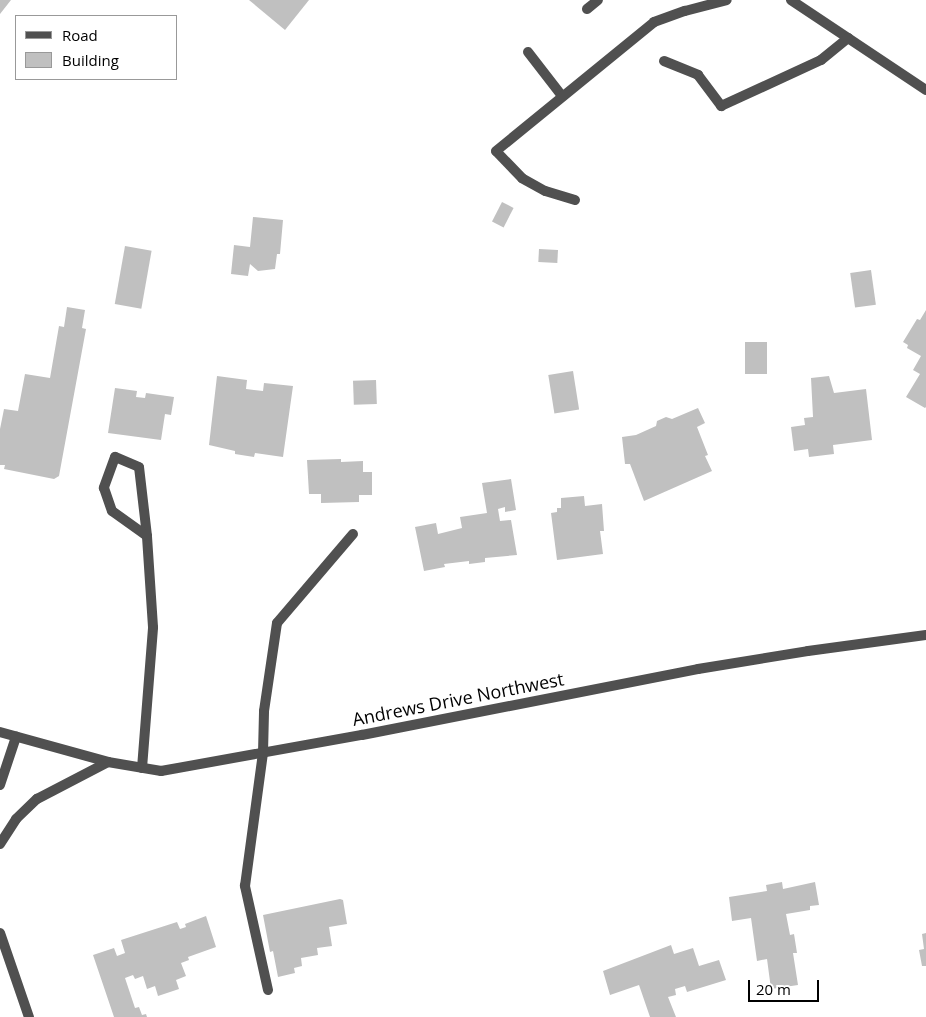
<!DOCTYPE html>
<style>
body{margin:0}
#map{position:relative;width:926px;height:1017px;overflow:hidden;background:#fff;font-family:"Open Sans",sans-serif}
div>[style]{position:absolute}
[style*='--x']{left:calc(var(--x)*1px);top:calc(var(--y)*1px);width:calc(var(--w)*1px);rotate:calc(var(--a)*1deg)}
.building>*{inset:0;background:#c0c0c0;transform-origin:0 0}
.service>*{height:10px;margin:-5px;padding:0 5px;transform-origin:5px;border-radius:5px;background:#505050}
.minor>*{height:10px;margin:-5px;padding:0 5px;transform-origin:5px;border-radius:5px;background:#505050}
span{translate:-50% -50%;white-space:nowrap;text-align:center;line-height:1.15;-webkit-text-stroke:4.5px #fff;paint-order:stroke}
.street-label{font-size:18px;color:#000}
.legend{position:absolute;left:15px;top:15px;width:162px;height:65px;box-sizing:border-box;background:#fff;border:1px solid #999;margin:0;padding:6px 9px;list-style:none;font-size:15px;color:#000}
.legend li{display:flex;align-items:center;gap:10px;height:25px}
.legend b{width:25px;border:1px solid #999}
.scale{position:absolute;left:748px;top:980px;width:71px;height:22px;box-sizing:border-box;border:2px solid #000;border-top:0;padding-left:6px;font-size:15px;line-height:18px;white-space:nowrap;color:#000;-webkit-text-stroke:4px #fff;paint-order:stroke}
</style>
<div id="map">
<div class="building">
<i style="clip-path:polygon(0 0,11px 0,0 14px)"></i>
<i style="clip-path:polygon(249px 0,309px 0,285px 30px)"></i>
<i style="left:502px;top:202px;width:13px;height:22px;rotate:27deg"></i>
<i style="clip-path:polygon(253px 217px,283px 220px,280px 254px,277px 254px,275px 269px,258px 271px,250px 264px,248px 276px,231px 274px,234px 245px,250px 247px)"></i>
<i style="left:125px;top:246px;width:27px;height:59px;rotate:10deg"></i>
<i style="left:539px;top:249px;width:19px;height:13px;rotate:3deg"></i>
<i style="left:871px;top:270px;width:35px;height:21px;rotate:82deg"></i>
<i style="clip-path:polygon(67px 307px,85px 310px,82px 328px,86px 329px,59px 476px,54px 479px,4px 469px,5px 465px,0 465px,0 429px,4px 409px,18px 411px,25px 374px,50px 378px,59px 326px,64px 327px)"></i>
<i style="clip-path:polygon(926px 310px,926px 407px,925px 408px,906px 397px,920px 374px,913px 370px,921px 356px,907px 348px,908px 345px,903px 342px,917px 319px,920px 320px)"></i>
<i style="left:745px;top:342px;width:22px;height:32px"></i>
<i style="left:573px;top:371px;width:39px;height:25px;rotate:81deg"></i>
<i style="clip-path:polygon(217px 376px,247px 380px,246px 389px,263px 391px,264px 383px,293px 386px,283px 457px,255px 453px,254px 457px,235px 454px,235px 451px,209px 445px)"></i>
<i style="clip-path:polygon(829px 376px,834px 393px,866px 389px,872px 440px,833px 445px,834px 454px,809px 457px,808px 449px,794px 451px,791px 427px,805px 425px,804px 418px,813px 417px,811px 378px)"></i>
<i style="left:376px;top:380px;width:24px;height:23px;rotate:88deg"></i>
<i style="clip-path:polygon(115px 388px,137px 391px,136px 397px,145px 398px,146px 393px,174px 397px,171px 415px,165px 414px,161px 440px,108px 433px)"></i>
<i style="clip-path:polygon(698px 408px,705px 423px,697px 427px,708px 455px,705px 456px,712px 471px,644px 501px,630px 464px,625px 464px,622px 437px,636px 435px,656px 426px,657px 421px,666px 417px,672px 419px)"></i>
<i style="clip-path:polygon(341px 459px,341px 462px,363px 461px,363px 472px,372px 472px,372px 495px,359px 495px,359px 502px,321px 503px,321px 494px,309px 494px,307px 460px)"></i>
<i style="clip-path:polygon(511px 479px,516px 510px,505px 512px,505px 507px,498px 509px,500px 521px,511px 520px,517px 555px,485px 558px,485px 562px,469px 564px,469px 561px,444px 564px,445px 567px,424px 571px,415px 527px,436px 523px,438px 534px,462px 528px,460px 517px,487px 513px,482px 483px)"></i>
<i style="clip-path:polygon(584px 496px,585px 506px,602px 504px,604px 531px,600px 531px,603px 554px,557px 560px,551px 513px,557px 512px,557px 508px,561px 508px,561px 498px)"></i>
<i style="clip-path:polygon(782px 882px,783px 889px,815px 882px,819px 905px,810px 906px,810px 910px,786px 914px,790px 935px,794px 934px,797px 953px,793px 953px,798px 985px,771px 989px,767px 959px,757px 961px,751px 918px,732px 921px,729px 897px,767px 891px,766px 885px)"></i>
<i style="clip-path:polygon(340px 899px,343px 900px,347px 924px,329px 927px,332px 946px,317px 948px,318px 955px,301px 958px,302px 966px,294px 968px,295px 973px,278px 977px,273px 951px,270px 952px,263px 915px)"></i>
<i style="clip-path:polygon(206px 916px,216px 947px,188px 957px,189px 960px,181px 963px,186px 976px,176px 980px,179px 989px,158px 996px,155px 986px,147px 989px,143px 976px,135px 979px,133px 975px,125px 978px,135px 1008px,139px 1007px,142px 1015px,146px 1014px,147px 1017px,114px 1017px,93px 955px,114px 948px,117px 956px,125px 953px,121px 940px,177px 922px,180px 929px,186px 927px,185px 924px)"></i>
<i style="clip-path:polygon(926px 933px,926px 966px,922px 966px,919px 950px,924px 949px,922px 934px)"></i>
<i style="clip-path:polygon(671px 945px,674px 954px,693px 948px,699px 966px,719px 960px,726px 980px,687px 992px,685px 986px,675px 989px,676px 995px,668px 997px,676px 1017px,650px 1017px,639px 985px,610px 995px,603px 971px)"></i>
</div>
<div class="service">
<i style="--x:791;--y:0;--w:162;--a:33.7"></i>
<i style="--x:587;--y:9;--w:14;--a:-39"></i>
<i style="--x:528;--y:52;--w:56;--a:52.3"></i>
<i style="--x:664;--y:61;--w:37;--a:22"></i>
<i style="--x:698;--y:75;--w:39;--a:53"></i>
<i style="--x:721;--y:106;--w:110;--a:-24.7"></i>
<i style="--x:821;--y:60;--w:35;--a:-39"></i>
<i style="--x:575;--y:200;--w:31;--a:-163"></i>
<i style="--x:545;--y:191;--w:26;--a:-151"></i>
<i style="--x:522;--y:178;--w:37;--a:-134"></i>
<i style="--x:496;--y:151;--w:204;--a:-39.2"></i>
<i style="--x:654;--y:22;--w:33;--a:-20"></i>
<i style="--x:685;--y:11;--w:43;--a:-14.7"></i>
<i style="--x:142;--y:768;--w:141;--a:-85.5"></i>
<i style="--x:153;--y:627;--w:91;--a:-93.8"></i>
<i style="--x:147;--y:536;--w:69;--a:-96.6"></i>
<i style="--x:139;--y:467;--w:26;--a:-157"></i>
<i style="--x:115;--y:457;--w:33;--a:110"></i>
<i style="--x:104;--y:488;--w:24;--a:71"></i>
<i style="--x:112;--y:511;--w:43;--a:35.5"></i>
<i style="--x:268;--y:990;--w:107;--a:-102.5"></i>
<i style="--x:245;--y:886;--w:134;--a:-82.3"></i>
<i style="--x:263;--y:753;--w:42;--a:-88.6"></i>
<i style="--x:264;--y:711;--w:89;--a:-81.6"></i>
<i style="--x:277;--y:623;--w:117;--a:-49.5"></i>
</div>
<div class="minor">
<i style="--x:0;--y:732;--w:112;--a:15.5"></i>
<i style="--x:108;--y:762;--w:54;--a:9.6"></i>
<i style="--x:161;--y:771;--w:204;--a:-10.2"></i>
<i style="--x:362;--y:735;--w:342;--a:-11.1"></i>
<i style="--x:698;--y:669;--w:111;--a:-9.3"></i>
<i style="--x:808;--y:651;--w:119;--a:-7.7"></i>
<i style="--x:0;--y:785;--w:51;--a:-71.6"></i>
<i style="--x:0;--y:844;--w:30;--a:-57"></i>
<i style="--x:16;--y:819;--w:29;--a:-44"></i>
<i style="--x:37;--y:799;--w:80;--a:-27.5"></i>
<i style="--x:0;--y:933;--w:89;--a:71"></i>
</div>
<div class="street-label">
<span style="left:458px;top:699px;rotate:-11deg">Andrews Drive Northwest</span>
</div>
<ul class="legend">
<li><b style="height:6px;background:#505050"></b>Road</li>
<li><b style="height:14px;background:#c0c0c0"></b>Building</li>
</ul>
<div class="scale">20 m</div>
</div>
